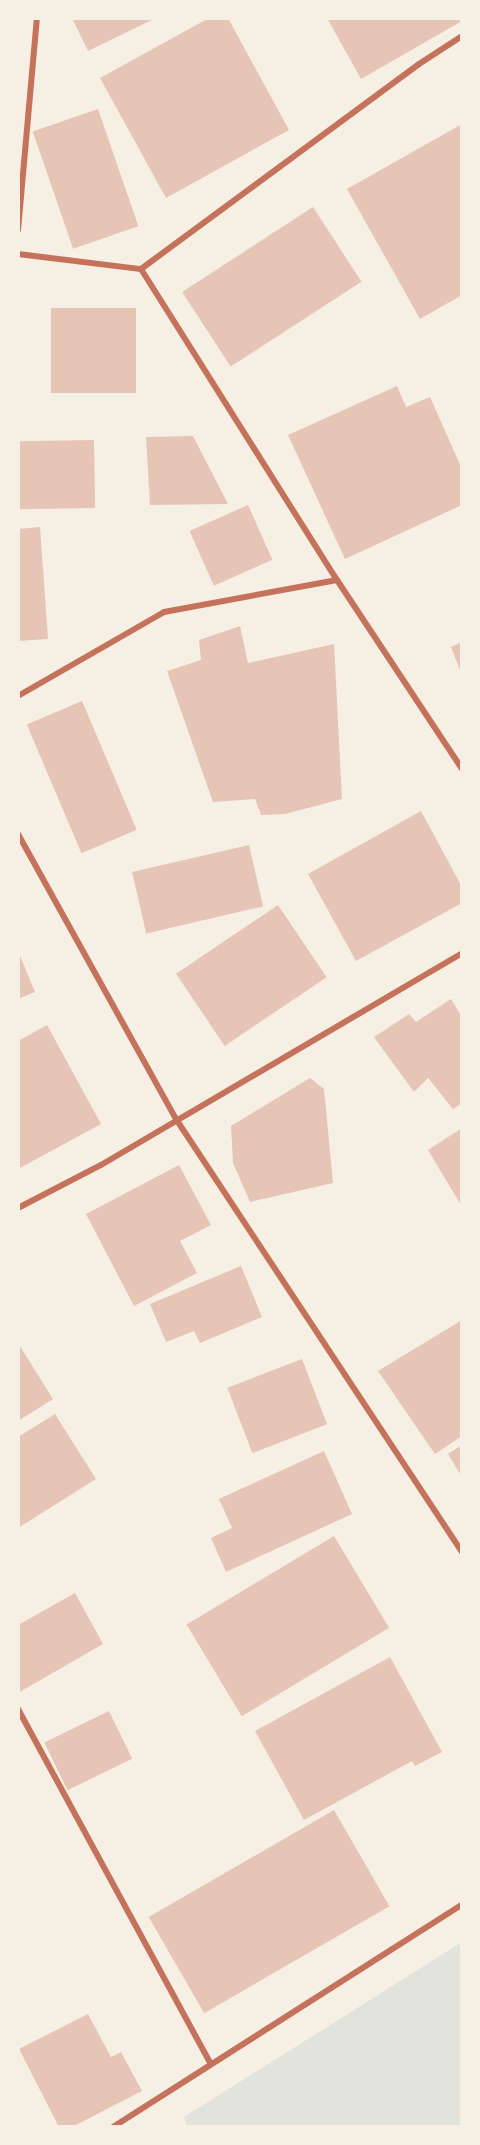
<!DOCTYPE html>
<style>
body{margin:0}
#map{position:relative;width:480px;height:2145px;overflow:hidden;background:#f6efe4;font-family:Lato,sans-serif}
div>[style]{position:absolute}
[style*='--x']{left:calc(var(--x)*1px);top:calc(var(--y)*1px);width:calc(var(--w)*1px);rotate:calc(var(--a)*1deg)}
.green>*{inset:0;background:#e2e4dc}
.building>*{inset:0;background:#e6c5b7;transform-origin:0 0}
.minor>*{height:6px;margin:-3px;padding:0 3px;transform-origin:3px;border-radius:3px;background:#c5725c}
span{translate:-50% -50%;white-space:nowrap;text-align:center;line-height:1.15;-webkit-text-stroke:6px #f6efe4;paint-order:stroke}
.frame{position:absolute;inset:0;border:20px solid #f6efe4;pointer-events:none}
</style>
<div id="map">
<div class="green">
<i style="clip-path:polygon(462px 1942px,462px 2127px,187px 2127px,184px 2117px)"></i>
</div>
<div class="building">
<i style="clip-path:polygon(72px 18px,156px 18px,88px 51px)"></i>
<i style="clip-path:polygon(209px 18px,228px 18px,289px 130px,166px 198px,100px 78px)"></i>
<i style="clip-path:polygon(327px 18px,460px 18px,462px 21px,361px 79px)"></i>
<i style="left:98px;top:109px;width:124px;height:69px;rotate:71deg"></i>
<i style="clip-path:polygon(462px 124px,462px 295px,420px 319px,347px 189px)"></i>
<i style="left:313px;top:207px;width:89px;height:156px;rotate:57deg"></i>
<i style="left:51px;top:308px;width:85px;height:85px"></i>
<i style="clip-path:polygon(397px 386px,406px 407px,430px 397px,462px 469px,462px 505px,345px 559px,288px 435px)"></i>
<i style="clip-path:polygon(193px 436px,228px 504px,150px 505px,146px 437px)"></i>
<i style="left:94px;top:440px;width:68px;height:76px;rotate:89deg"></i>
<i style="left:248px;top:505px;width:60px;height:64px;rotate:66deg"></i>
<i style="clip-path:polygon(40px 527px,48px 639px,18px 641px,18px 529px)"></i>
<i style="clip-path:polygon(240px 626px,248px 663px,334px 644px,342px 799px,285px 814px,261px 815px,255px 799px,213px 802px,167px 671px,201px 660px,199px 640px)"></i>
<i style="clip-path:polygon(462px 642px,462px 675px,451px 647px)"></i>
<i style="left:82px;top:701px;width:140px;height:60px;rotate:67deg"></i>
<i style="clip-path:polygon(421px 811px,462px 887px,462px 903px,356px 961px,308px 874px)"></i>
<i style="left:249px;top:845px;width:63px;height:120px;rotate:77deg"></i>
<i style="left:278px;top:905px;width:87px;height:123px;rotate:56deg"></i>
<i style="clip-path:polygon(18px 951px,35px 992px,18px 999px)"></i>
<i style="clip-path:polygon(451px 999px,462px 1017px,462px 1103px,453px 1109px,428px 1078px,414px 1092px,374px 1037px,409px 1014px,416px 1022px)"></i>
<i style="clip-path:polygon(47px 1025px,101px 1124px,18px 1169px,18px 1041px)"></i>
<i style="clip-path:polygon(310px 1078px,324px 1089px,333px 1183px,250px 1202px,233px 1163px,231px 1126px)"></i>
<i style="clip-path:polygon(462px 1128px,462px 1207px,428px 1150px)"></i>
<i style="clip-path:polygon(179px 1165px,211px 1225px,180px 1241px,197px 1273px,134px 1306px,86px 1214px)"></i>
<i style="clip-path:polygon(241px 1266px,262px 1317px,200px 1343px,194px 1331px,166px 1342px,150px 1304px)"></i>
<i style="clip-path:polygon(462px 1320px,462px 1436px,435px 1454px,378px 1371px)"></i>
<i style="clip-path:polygon(18px 1343px,53px 1399px,18px 1421px)"></i>
<i style="left:302px;top:1359px;width:70px;height:80px;rotate:69deg"></i>
<i style="clip-path:polygon(55px 1414px,96px 1479px,18px 1528px,18px 1437px)"></i>
<i style="clip-path:polygon(462px 1445px,462px 1477px,448px 1454px)"></i>
<i style="clip-path:polygon(324px 1451px,352px 1514px,226px 1572px,211px 1538px,232px 1528px,219px 1499px)"></i>
<i style="left:334px;top:1536px;width:107px;height:172px;rotate:59deg"></i>
<i style="clip-path:polygon(75px 1593px,103px 1644px,18px 1693px,18px 1625px)"></i>
<i style="clip-path:polygon(390px 1657px,442px 1752px,415px 1766px,412px 1761px,304px 1820px,255px 1731px)"></i>
<i style="left:109px;top:1711px;width:53px;height:72px;rotate:64deg"></i>
<i style="left:334px;top:1810px;width:111px;height:214px;rotate:60deg"></i>
<i style="clip-path:polygon(88px 2014px,111px 2057px,121px 2052px,142px 2091px,72px 2127px,59px 2127px,19px 2049px)"></i>
</div>
<div class="minor">
<i style="--x:18;--y:230;--w:213;--a:-84.9"></i>
<i style="--x:18;--y:254;--w:124;--a:7"></i>
<i style="--x:141;--y:269;--w:345;--a:-36.4"></i>
<i style="--x:419;--y:64;--w:51;--a:-33.1"></i>
<i style="--x:141;--y:269;--w:368;--a:57.8"></i>
<i style="--x:337;--y:580;--w:227;--a:56.5"></i>
<i style="--x:18;--y:696;--w:168;--a:-29.9"></i>
<i style="--x:164;--y:612;--w:176;--a:-10.5"></i>
<i style="--x:18;--y:834;--w:326;--a:61"></i>
<i style="--x:176;--y:1119;--w:519;--a:56.55"></i>
<i style="--x:18;--y:1208;--w:93;--a:-27.4"></i>
<i style="--x:101;--y:1165;--w:419;--a:-30.4"></i>
<i style="--x:18;--y:1709;--w:404;--a:61.5"></i>
<i style="--x:113;--y:2127;--w:414;--a:-32.5"></i>
</div>
<div class="frame"></div>
</div>
